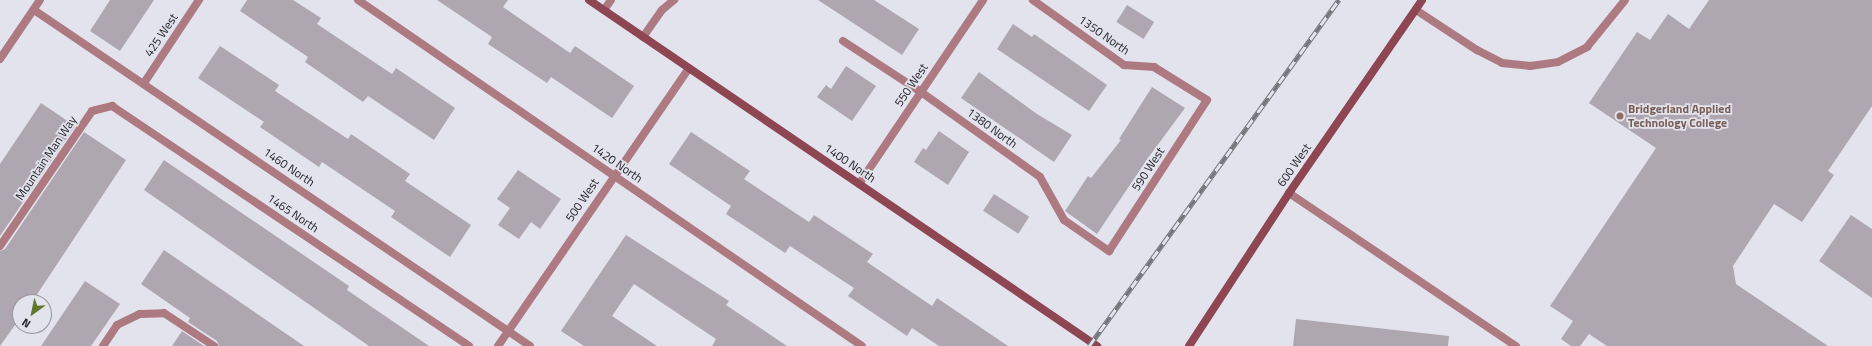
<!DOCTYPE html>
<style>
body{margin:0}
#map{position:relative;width:1872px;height:346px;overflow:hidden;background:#e3e3ee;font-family:"Titillium Web",sans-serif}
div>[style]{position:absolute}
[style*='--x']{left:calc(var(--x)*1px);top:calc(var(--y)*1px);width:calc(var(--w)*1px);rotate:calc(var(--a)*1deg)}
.building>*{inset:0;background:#aea7af;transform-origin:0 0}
.lane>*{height:8px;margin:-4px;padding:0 4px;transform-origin:4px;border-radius:4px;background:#ad7a81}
.street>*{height:8px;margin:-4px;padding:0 4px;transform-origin:4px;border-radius:4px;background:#ad7a81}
.secondary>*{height:8px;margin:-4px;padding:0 4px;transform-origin:4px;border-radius:4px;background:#8d4652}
.rail>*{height:4.5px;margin-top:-2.25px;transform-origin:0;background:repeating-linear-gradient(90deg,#e3e3ee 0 9px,#74747b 0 18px);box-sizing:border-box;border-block:1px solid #74747b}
.dots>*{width:11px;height:11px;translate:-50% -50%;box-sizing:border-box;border:2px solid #e3e3ee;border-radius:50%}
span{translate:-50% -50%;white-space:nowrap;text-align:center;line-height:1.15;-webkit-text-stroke:3.5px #e3e3ee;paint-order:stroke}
.street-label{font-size:12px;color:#232327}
.education-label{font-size:12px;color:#785e54;font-weight:700}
.left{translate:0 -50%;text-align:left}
.north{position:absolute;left:12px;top:294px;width:40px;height:40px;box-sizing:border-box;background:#e3e3ee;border:1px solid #96969e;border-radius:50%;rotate:213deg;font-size:11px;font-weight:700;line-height:16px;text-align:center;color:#232327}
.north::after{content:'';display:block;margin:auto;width:14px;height:18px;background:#5f782a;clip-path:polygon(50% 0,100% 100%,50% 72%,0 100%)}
</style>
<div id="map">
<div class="building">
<i style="clip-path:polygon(110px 0,154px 0,120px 51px,90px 31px)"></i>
<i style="clip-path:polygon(247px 0,293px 0,321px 18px,317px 24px,392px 74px,396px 68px,455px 108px,434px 140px,368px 96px,363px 102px,305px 62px,308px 57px,240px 11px)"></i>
<i style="clip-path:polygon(437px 0,508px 0,503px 7px,570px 53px,575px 46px,634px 86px,612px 118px,551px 77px,547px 83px,488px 44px,492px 37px)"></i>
<i style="clip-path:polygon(818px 0,874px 0,919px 29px,902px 55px)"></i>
<i style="clip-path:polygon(1709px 0,1872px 0,1872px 106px,1828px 171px,1834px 175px,1802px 222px,1774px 204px,1733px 266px,1736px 284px,1828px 346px,1607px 346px,1589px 334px,1580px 346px,1571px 346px,1561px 339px,1573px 321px,1550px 306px,1656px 148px,1589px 103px,1637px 32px,1650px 40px,1668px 14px,1689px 29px)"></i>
<i style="left:1127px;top:5px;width:32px;height:20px;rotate:32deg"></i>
<i style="clip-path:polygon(1013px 24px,1032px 37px,1034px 34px,1107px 85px,1089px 111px,997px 49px)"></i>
<i style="clip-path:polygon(220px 46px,279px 85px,275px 91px,348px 139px,351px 134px,410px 174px,405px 181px,471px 225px,450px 257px,391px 217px,395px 211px,322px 162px,319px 167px,260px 127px,264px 122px,198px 78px)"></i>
<i style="clip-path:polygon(846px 66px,876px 86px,852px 121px,817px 97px,826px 85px,831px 89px)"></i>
<i style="clip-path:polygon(979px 72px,1037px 114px,1072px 135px,1054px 162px,961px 98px)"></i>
<i style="clip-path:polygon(1152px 87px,1185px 108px,1148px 158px,1097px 234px,1065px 211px,1088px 176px,1091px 178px,1121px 140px,1119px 139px)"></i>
<i style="clip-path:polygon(41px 103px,75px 126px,0 236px,0 164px)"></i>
<i style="clip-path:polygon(939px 131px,969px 152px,948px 185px,914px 162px,923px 148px,926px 150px)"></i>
<i style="clip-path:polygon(84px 132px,126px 160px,32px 302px,20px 302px,20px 318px,0 346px,0 251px,5px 249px)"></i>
<i style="clip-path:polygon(691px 132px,750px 171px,744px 179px,809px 222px,814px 215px,873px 254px,867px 262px,932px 306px,937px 298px,1008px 346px,939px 346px,912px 328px,907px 336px,848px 296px,854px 288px,790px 246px,785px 253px,726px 214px,731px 206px,669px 164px)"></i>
<i style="clip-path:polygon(164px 160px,349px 286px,347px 290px,429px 346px,369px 346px,144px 190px)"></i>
<i style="clip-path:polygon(518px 170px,561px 199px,540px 229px,531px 222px,519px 239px,498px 225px,510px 208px,497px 199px)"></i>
<i style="left:994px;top:194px;width:42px;height:20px;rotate:33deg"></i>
<i style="clip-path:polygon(1851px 215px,1872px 229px,1872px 298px,1819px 261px)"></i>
<i style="clip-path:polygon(626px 235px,729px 301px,726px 305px,787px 346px,712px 346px,716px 339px,634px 284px,612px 316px,657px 346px,584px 346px,561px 331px)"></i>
<i style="clip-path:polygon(164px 250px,304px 346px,219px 346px,217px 341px,188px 322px,190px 318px,141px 284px)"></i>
<i style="clip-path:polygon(85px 281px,120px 304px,91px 346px,41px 346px)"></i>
<i style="clip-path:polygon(1296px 319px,1449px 336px,1448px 346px,1293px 346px)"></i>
<i style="clip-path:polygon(182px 331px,204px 346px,172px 346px)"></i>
</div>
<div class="lane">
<i style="--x:358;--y:0;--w:611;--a:34.47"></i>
<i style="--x:34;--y:10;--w:599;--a:34.11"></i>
<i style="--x:604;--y:10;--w:12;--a:-55"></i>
<i style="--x:1416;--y:10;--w:73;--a:33.3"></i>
<i style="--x:1477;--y:50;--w:28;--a:27"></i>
<i style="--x:1502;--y:63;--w:28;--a:6"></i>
<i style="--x:1530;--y:66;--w:28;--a:-8"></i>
<i style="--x:1558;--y:62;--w:33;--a:-27"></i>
<i style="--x:1587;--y:47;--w:60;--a:-51"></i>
<i style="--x:643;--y:37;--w:33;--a:-55"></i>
<i style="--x:662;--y:10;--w:16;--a:-40"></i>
<i style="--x:144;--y:83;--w:100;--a:-56.5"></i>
<i style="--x:1289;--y:193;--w:274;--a:34"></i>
<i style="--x:0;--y:246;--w:163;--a:-55.7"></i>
<i style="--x:92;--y:111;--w:21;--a:-14"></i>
<i style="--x:112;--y:106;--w:430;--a:33.9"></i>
<i style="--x:103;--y:346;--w:25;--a:-56"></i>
<i style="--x:117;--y:325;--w:25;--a:-26"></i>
<i style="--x:140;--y:314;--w:24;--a:-2"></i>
<i style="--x:164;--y:313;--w:60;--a:33.4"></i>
</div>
<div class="street">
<i style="--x:843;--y:41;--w:93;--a:33.2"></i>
<i style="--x:921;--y:92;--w:146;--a:35.5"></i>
<i style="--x:1040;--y:177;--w:49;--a:60.8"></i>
<i style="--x:1064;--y:220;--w:55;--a:34.6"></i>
<i style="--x:1109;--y:251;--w:180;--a:-57"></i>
<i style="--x:1207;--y:100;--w:62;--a:-148.1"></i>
<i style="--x:1154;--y:67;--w:30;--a:-176"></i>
<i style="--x:1124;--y:65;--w:112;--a:-144.5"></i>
<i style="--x:0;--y:59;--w:71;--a:-55.9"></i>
<i style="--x:859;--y:184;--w:222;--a:-56"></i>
<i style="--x:498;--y:346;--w:337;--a:-55.5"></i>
</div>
<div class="secondary">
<i style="--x:589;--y:0;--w:615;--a:34.26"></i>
<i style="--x:1189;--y:346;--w:183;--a:-56.8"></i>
<i style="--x:1289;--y:193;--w:234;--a:-55.4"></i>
</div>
<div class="rail">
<i style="--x:1089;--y:346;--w:427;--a:-54.2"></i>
</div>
<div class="dots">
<i style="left:1620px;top:116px;background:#8d6e63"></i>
</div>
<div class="street-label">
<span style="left:161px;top:35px;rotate:-56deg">425 West</span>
<span style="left:1104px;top:35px;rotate:35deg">1350 North</span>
<span style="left:911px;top:85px;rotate:-56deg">550 West</span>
<span style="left:992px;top:128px;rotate:36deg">1380 North</span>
<span style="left:46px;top:158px;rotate:-56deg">Mountain Man Way</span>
<span style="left:617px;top:163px;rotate:35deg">1420 North</span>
<span style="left:850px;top:163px;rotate:34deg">1400 North</span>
<span style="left:1294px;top:165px;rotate:-55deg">600 West</span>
<span style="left:289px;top:167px;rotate:34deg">1460 North</span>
<span style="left:1148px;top:169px;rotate:-57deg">590 West</span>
<span style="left:582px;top:200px;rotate:-56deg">500 West</span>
<span style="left:293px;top:213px;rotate:34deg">1465 North</span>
</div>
<div class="education-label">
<span class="left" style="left:1628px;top:116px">Bridgerland Applied<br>Technology College</span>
</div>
<div class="north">N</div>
</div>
